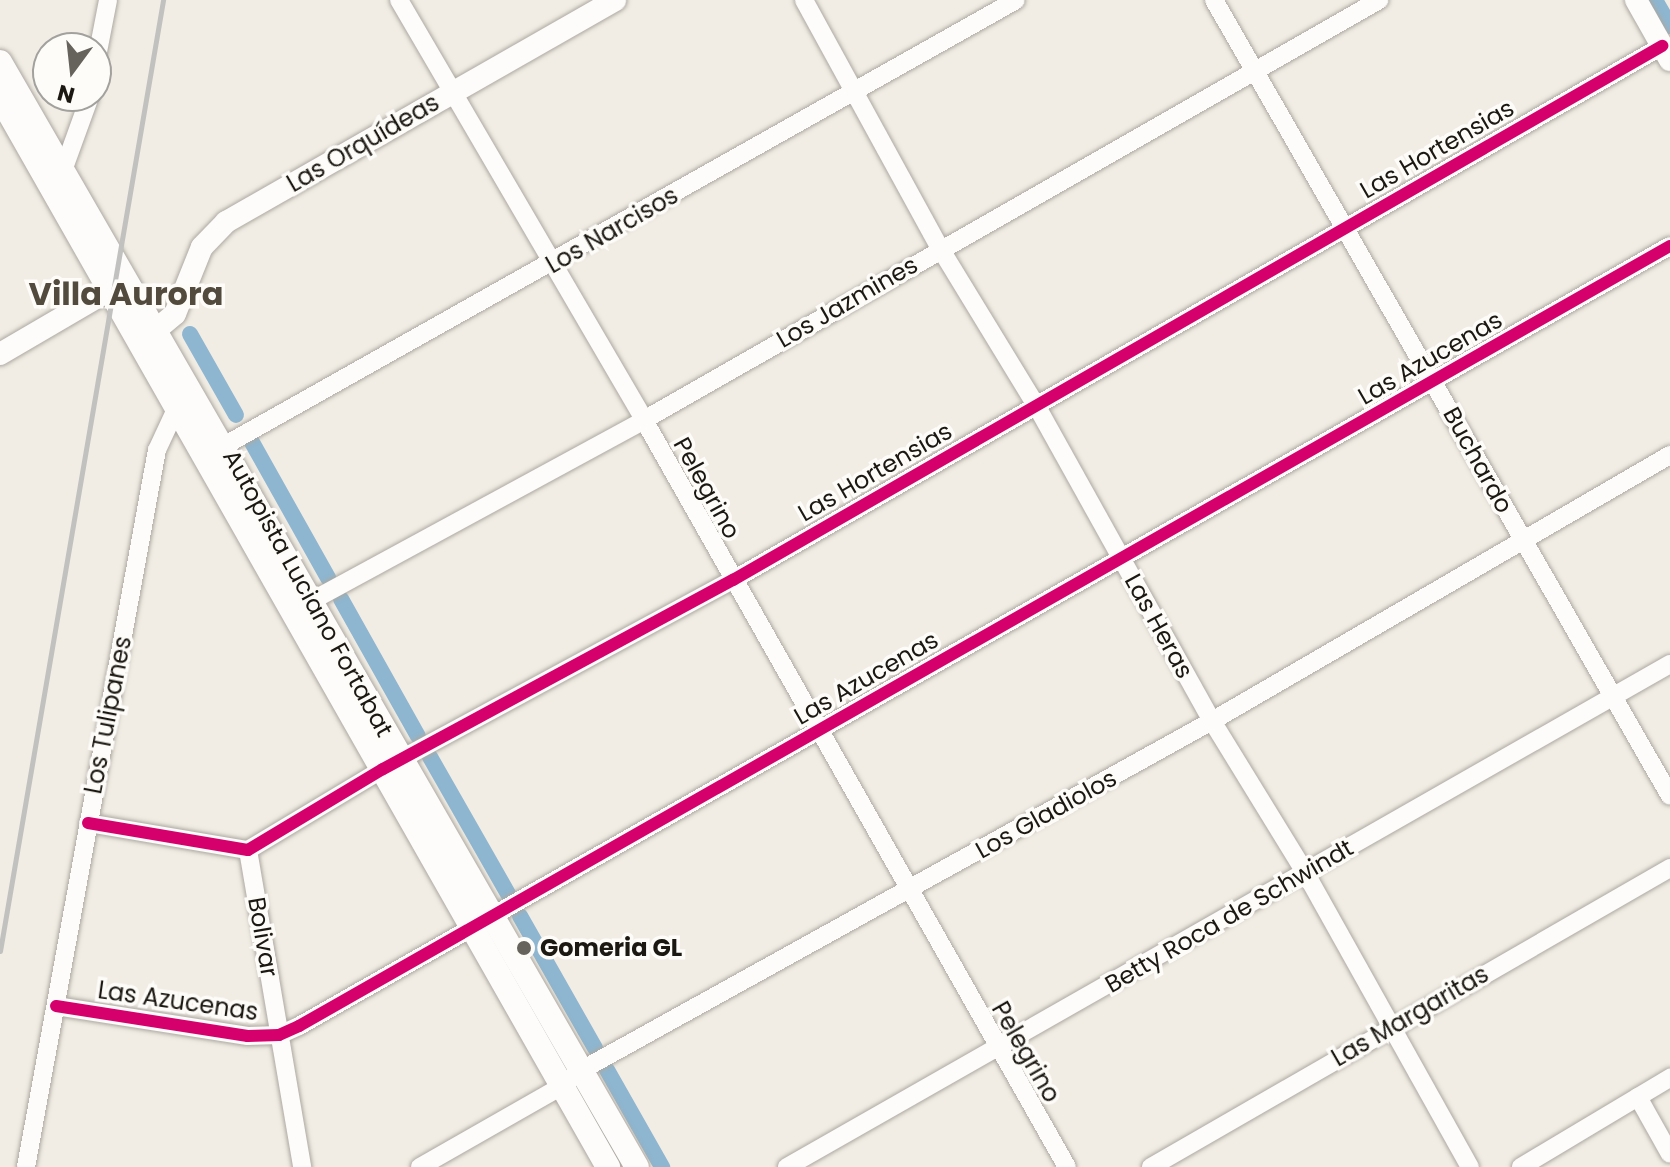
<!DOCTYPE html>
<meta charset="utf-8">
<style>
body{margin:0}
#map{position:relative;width:1670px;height:1167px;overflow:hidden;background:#f1ede4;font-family:Poppins,sans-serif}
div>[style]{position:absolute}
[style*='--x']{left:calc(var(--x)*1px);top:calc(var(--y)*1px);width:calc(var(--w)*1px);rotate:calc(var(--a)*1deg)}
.canal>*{height:16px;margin:-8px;padding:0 8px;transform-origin:8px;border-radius:8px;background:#8eb6d0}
.roads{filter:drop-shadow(0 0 2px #aca8a1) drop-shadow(0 0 2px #aca8a1)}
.minor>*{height:18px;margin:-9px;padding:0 9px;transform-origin:9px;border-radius:9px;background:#fdfcfb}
.tertiary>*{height:22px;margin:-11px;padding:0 11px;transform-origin:11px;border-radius:11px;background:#fdfcfb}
.secondary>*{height:24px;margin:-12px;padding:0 12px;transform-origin:12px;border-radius:12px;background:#fdfcfb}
.rail>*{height:5px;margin:-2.5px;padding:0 2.5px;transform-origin:2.5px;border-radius:2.5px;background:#c1c1bf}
.cycleway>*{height:12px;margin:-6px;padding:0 6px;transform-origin:6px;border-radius:6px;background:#d6006c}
.dots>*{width:22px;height:22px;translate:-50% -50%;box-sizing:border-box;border:4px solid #fefcf9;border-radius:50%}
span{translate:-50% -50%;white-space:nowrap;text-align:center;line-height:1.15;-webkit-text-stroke:7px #fefcf9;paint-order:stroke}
.street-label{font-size:24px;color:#1b1812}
.poi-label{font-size:24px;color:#1b1812;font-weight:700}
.left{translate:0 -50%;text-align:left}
.district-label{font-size:32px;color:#524b3d;font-weight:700}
.north{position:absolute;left:32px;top:32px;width:80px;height:80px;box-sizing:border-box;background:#fefcf9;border:2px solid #a3a19d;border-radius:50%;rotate:195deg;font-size:22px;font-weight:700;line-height:32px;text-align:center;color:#1b1812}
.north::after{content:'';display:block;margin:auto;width:28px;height:36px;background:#66635c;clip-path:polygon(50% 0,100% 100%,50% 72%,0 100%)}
</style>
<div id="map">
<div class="canal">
<i style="--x:1655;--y:0;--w:30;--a:60"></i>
<i style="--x:190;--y:334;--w:93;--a:60.4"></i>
<i style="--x:249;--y:437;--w:162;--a:60.7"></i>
<i style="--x:341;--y:599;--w:157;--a:60.7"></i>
<i style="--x:430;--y:757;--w:158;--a:60.3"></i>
<i style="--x:520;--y:916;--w:152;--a:60.4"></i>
<i style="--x:607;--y:1070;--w:112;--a:60.4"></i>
</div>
<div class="roads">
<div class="minor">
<i style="--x:399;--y:0;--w:486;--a:59.7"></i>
<i style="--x:644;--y:420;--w:858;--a:60.48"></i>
<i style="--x:804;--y:0;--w:283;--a:61.3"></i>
<i style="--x:940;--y:248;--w:184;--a:58.6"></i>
<i style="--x:1036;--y:405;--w:362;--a:60.9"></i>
<i style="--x:1212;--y:721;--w:177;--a:58.4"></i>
<i style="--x:1305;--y:872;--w:338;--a:60.8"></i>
<i style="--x:1214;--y:0;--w:917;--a:60.19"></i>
<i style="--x:96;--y:62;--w:63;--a:-79"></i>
<i style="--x:64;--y:168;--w:77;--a:-70.1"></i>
<i style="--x:213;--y:452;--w:921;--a:-29.37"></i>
<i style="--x:313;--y:600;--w:377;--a:-28.5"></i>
<i style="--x:644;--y:420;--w:847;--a:-29.74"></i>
<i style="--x:88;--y:823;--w:162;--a:9.6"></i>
<i style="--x:248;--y:850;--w:157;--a:-31"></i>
<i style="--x:383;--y:769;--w:398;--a:-28.4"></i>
<i style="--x:733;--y:580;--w:1072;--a:-29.89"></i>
<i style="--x:248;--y:850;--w:322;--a:80.3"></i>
<i style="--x:56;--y:1006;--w:194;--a:8.9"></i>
<i style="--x:248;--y:1036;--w:31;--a:-2"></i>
<i style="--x:279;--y:1035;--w:22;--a:-24"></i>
<i style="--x:299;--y:1026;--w:1577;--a:-29.64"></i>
<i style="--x:1638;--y:1097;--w:65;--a:60.7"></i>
<i style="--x:26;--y:1167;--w:729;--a:-79.65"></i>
<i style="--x:157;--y:450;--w:45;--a:-65.1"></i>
<i style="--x:420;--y:1167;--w:163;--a:-29.7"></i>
<i style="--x:562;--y:1086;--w:23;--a:-40"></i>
<i style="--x:580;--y:1071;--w:722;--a:-28.98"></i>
<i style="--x:1212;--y:721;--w:530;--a:-30.15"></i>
<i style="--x:787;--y:1167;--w:1016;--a:-29.67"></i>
<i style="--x:1151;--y:1167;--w:599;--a:-29.95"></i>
<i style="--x:1521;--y:1167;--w:174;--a:-30.9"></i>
</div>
<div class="tertiary">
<i style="--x:1636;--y:0;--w:69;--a:60.5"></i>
<i style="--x:157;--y:329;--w:23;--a:-40"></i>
<i style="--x:175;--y:314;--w:72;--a:-68.1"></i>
<i style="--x:202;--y:247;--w:35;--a:-46"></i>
<i style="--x:226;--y:222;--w:448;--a:-29.7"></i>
<i style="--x:0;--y:354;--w:143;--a:-30.3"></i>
</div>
<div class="secondary">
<i style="--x:0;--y:62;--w:1275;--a:60.04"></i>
<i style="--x:0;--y:97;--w:1231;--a:60.39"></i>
</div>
</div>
<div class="rail">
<i style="--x:0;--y:951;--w:965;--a:-80.27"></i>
</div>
<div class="cycleway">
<i style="--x:88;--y:823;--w:162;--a:9.6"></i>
<i style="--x:248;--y:850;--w:157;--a:-31"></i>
<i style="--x:383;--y:769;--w:398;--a:-28.4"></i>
<i style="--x:733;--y:580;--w:1072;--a:-29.89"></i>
<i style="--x:56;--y:1006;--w:194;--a:8.9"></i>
<i style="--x:248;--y:1036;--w:31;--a:-2"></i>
<i style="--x:279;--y:1035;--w:22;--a:-24"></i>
<i style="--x:299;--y:1026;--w:1577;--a:-29.64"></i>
</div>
<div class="dots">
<i style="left:524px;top:948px;background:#66635c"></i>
</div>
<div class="street-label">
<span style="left:363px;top:143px;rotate:-30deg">Las Orquídeas</span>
<span style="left:1437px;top:149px;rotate:-30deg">Las Hortensias</span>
<span style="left:612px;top:230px;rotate:-30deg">Los Narcisos</span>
<span style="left:847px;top:302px;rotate:-30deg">Los Jazmines</span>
<span style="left:1430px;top:358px;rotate:-30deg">Las Azucenas</span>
<span style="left:1478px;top:460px;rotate:61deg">Buchardo</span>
<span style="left:875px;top:472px;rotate:-30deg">Las Hortensias</span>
<span style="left:707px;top:488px;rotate:61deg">Pelegrino</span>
<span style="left:308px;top:593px;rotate:61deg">Autopista Luciano Fortabat</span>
<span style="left:1159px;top:626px;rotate:61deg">Las Heras</span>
<span style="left:866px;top:678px;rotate:-30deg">Las Azucenas</span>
<span style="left:108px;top:715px;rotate:-79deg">Los Tulipanes</span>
<span style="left:1046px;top:814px;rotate:-29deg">Los Gladiolos</span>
<span style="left:1229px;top:916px;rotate:-30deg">Betty Roca de Schwindt</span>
<span style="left:263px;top:937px;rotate:80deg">Bolivar</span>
<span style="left:178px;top:1001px;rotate:8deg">Las Azucenas</span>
<span style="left:1410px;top:1016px;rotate:-30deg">Las Margaritas</span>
<span style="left:1026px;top:1052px;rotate:60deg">Pelegrino</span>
</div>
<div class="poi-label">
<span class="left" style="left:540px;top:948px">Gomeria GL</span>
</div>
<div class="district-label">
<span style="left:126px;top:294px">Villa Aurora</span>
</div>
<div class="north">N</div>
</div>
